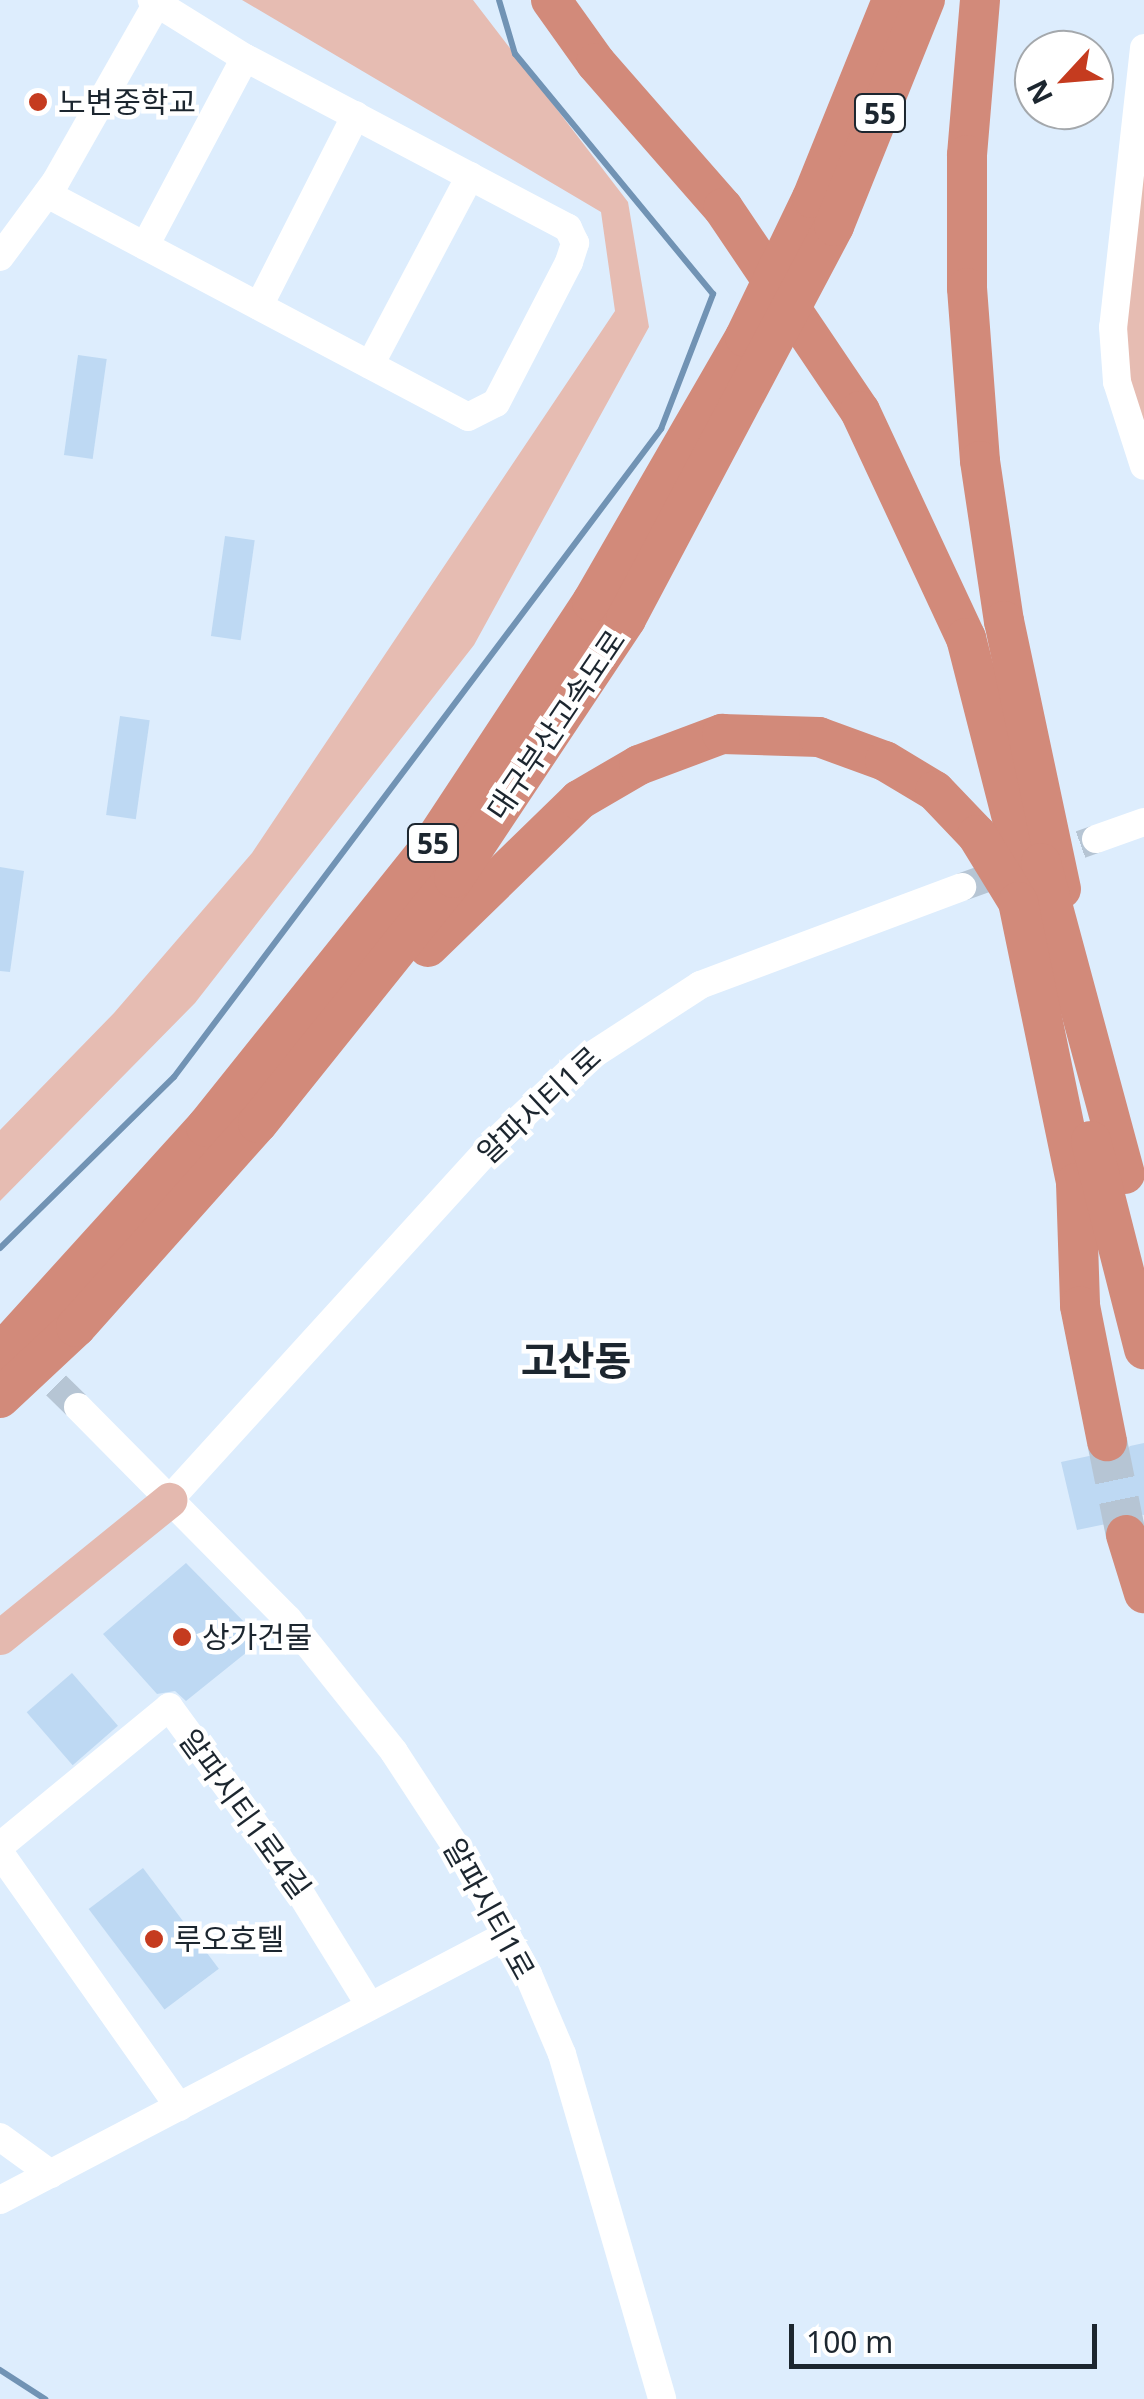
<!DOCTYPE html>
<meta charset="utf-8">
<style>
body{margin:0}
#map{position:relative;width:1144px;height:2399px;overflow:hidden;background:#ddedfd;font-family:"Noto Sans","Noto Sans KR",sans-serif}
div>[style]{position:absolute}
[style*='--x']{left:calc(var(--x)*1px);top:calc(var(--y)*1px);width:calc(var(--w)*1px);rotate:calc(var(--a)*1deg)}
.green>*{inset:0;background:#e6bcb2}
.stream>*{height:6px;margin:-3px;padding:0 3px;transform-origin:3px;border-radius:3px;background:#7193b4}
.building>*{inset:0;background:#bed9f3;transform-origin:0 0}
.minor-tunnel>*{height:28px;margin-top:-14px;transform-origin:0;background:repeating-linear-gradient(90deg,#b6c5d4 0 28px,transparent 0 42px)}
.highway-tunnel>*{height:40px;margin-top:-20px;transform-origin:0;background:repeating-linear-gradient(90deg,#b6c5d4 0 40px,transparent 0 60px)}
.minor>*{height:28px;margin:-14px;padding:0 14px;transform-origin:14px;border-radius:14px;background:#fff}
.major>*{height:35px;margin:-17.5px;padding:0 17.5px;transform-origin:17.5px;border-radius:17.5px;background:#e4b9af}
.highway>*{height:40px;margin:-20px;padding:0 20px;transform-origin:20px;border-radius:20px;background:#d28a7a}
.dots>*{width:28px;height:28px;translate:-50% -50%;box-sizing:border-box;border:5px solid #fff;border-radius:50%}
span{translate:-50% -50%;white-space:nowrap;text-align:center;line-height:1.15;-webkit-text-stroke:9px #fff;paint-order:stroke}
.shield-label span{padding:2px 8px;background:#fff;border:2px solid;border-radius:8px;-webkit-text-stroke-width:0}
.shield-label{font-size:28px;color:#1c262f;font-weight:700}
.poi-label{font-size:30px;color:#1c262f}
.left{translate:0 -50%;text-align:left}
.street-label{font-size:30px;color:#1c262f}
.district-label{font-size:40px;color:#1c262f;font-weight:700}
.north{position:absolute;left:1014px;top:30px;width:100px;height:100px;box-sizing:border-box;background:#fff;border:2px solid #a4a8ac;border-radius:50%;rotate:244deg;font-size:28px;font-weight:700;line-height:40px;text-align:center;color:#1c262f}
.north::after{content:'';display:block;margin:auto;width:35px;height:45px;background:#c53b1f;clip-path:polygon(50% 0,100% 100%,50% 72%,0 100%)}
.scale{position:absolute;left:789px;top:2324px;width:308px;height:45px;box-sizing:border-box;border:5px solid #1c262f;border-top:0;padding-left:12px;font-size:30px;line-height:35px;white-space:nowrap;color:#1c262f;-webkit-text-stroke:8px #fff;paint-order:stroke}
</style>
<div id="map">
<div class="green">
<i style="clip-path:polygon(242px 0,473px 0,628px 202px,649px 327px,474px 645px,195px 1003px,0 1201px,0 1130px,114px 1013px,252px 853px,615px 311px,601px 212px)"></i>
<i style="clip-path:polygon(1144px 48px,1144px 466px,1117px 382px)"></i>
</div>
<div class="stream">
<i style="--x:0;--y:1248;--w:244;--a:-44.5"></i>
<i style="--x:174;--y:1077;--w:811;--a:-53.07"></i>
<i style="--x:661;--y:429;--w:145;--a:-68.9"></i>
<i style="--x:713;--y:294;--w:311;--a:-129.5"></i>
<i style="--x:515;--y:54;--w:56;--a:-106.5"></i>
<i style="--x:0;--y:2370;--w:54;--a:32.8"></i>
</div>
<div class="building">
<i style="left:78px;top:355px;width:29px;height:101px;rotate:8deg"></i>
<i style="left:225px;top:536px;width:30px;height:101px;rotate:8deg"></i>
<i style="left:120px;top:716px;width:30px;height:100px;rotate:8deg"></i>
<i style="clip-path:polygon(0 867px,24px 871px,10px 972px,0 971px)"></i>
<i style="clip-path:polygon(1144px 1443px,1144px 1515px,1120px 1512px,1106px 1524px,1077px 1530px,1061px 1462px,1089px 1456px,1113px 1464px,1130px 1446px)"></i>
<i style="clip-path:polygon(186px 1563px,262px 1640px,186px 1701px,175px 1691px,157px 1694px,103px 1634px)"></i>
<i style="left:72px;top:1673px;width:70px;height:60px;rotate:49deg"></i>
<i style="left:143px;top:1868px;width:126px;height:68px;rotate:53deg"></i>
</div>
<div class="minor-tunnel">
<i style="--x:962;--y:887;--w:142;--a:-19.7"></i>
<i style="--x:26;--y:1356;--w:73;--a:44.4"></i>
</div>
<div class="highway-tunnel">
<i style="--x:1107;--y:1441;--w:96;--a:78.6"></i>
</div>
<div class="minor">
<i style="--x:1144;--y:48;--w:281;--a:96.3"></i>
<i style="--x:1113;--y:327;--w:55;--a:85.8"></i>
<i style="--x:1117;--y:382;--w:88;--a:72.2"></i>
<i style="--x:47;--y:194;--w:476;--a:27.9"></i>
<i style="--x:468;--y:417;--w:31;--a:-27"></i>
<i style="--x:496;--y:403;--w:159;--a:-62.6"></i>
<i style="--x:569;--y:262;--w:20;--a:-72"></i>
<i style="--x:575;--y:243;--w:17;--a:-115"></i>
<i style="--x:568;--y:228;--w:365;--a:-152.2"></i>
<i style="--x:245;--y:58;--w:110;--a:-148.1"></i>
<i style="--x:145;--y:246;--w:213;--a:-62"></i>
<i style="--x:0;--y:257;--w:94;--a:-53.6"></i>
<i style="--x:56;--y:181;--w:208;--a:-60.4"></i>
<i style="--x:259;--y:306;--w:214;--a:-63.1"></i>
<i style="--x:370;--y:365;--w:214;--a:-62.1"></i>
<i style="--x:1096;--y:839;--w:51;--a:-19.5"></i>
<i style="--x:78;--y:1407;--w:298;--a:45.3"></i>
<i style="--x:288;--y:1619;--w:170;--a:51.4"></i>
<i style="--x:394;--y:1752;--w:128;--a:56.8"></i>
<i style="--x:464;--y:1859;--w:132;--a:60.9"></i>
<i style="--x:528;--y:1974;--w:87;--a:67"></i>
<i style="--x:562;--y:2054;--w:359;--a:73.8"></i>
<i style="--x:169;--y:1500;--w:487;--a:-47.7"></i>
<i style="--x:497;--y:1140;--w:110;--a:-43.2"></i>
<i style="--x:577;--y:1065;--w:147;--a:-33"></i>
<i style="--x:700;--y:985;--w:280;--a:-20.5"></i>
<i style="--x:0;--y:1846;--w:219;--a:-39.4"></i>
<i style="--x:169;--y:1707;--w:180;--a:53.8"></i>
<i style="--x:275;--y:1852;--w:181;--a:58.3"></i>
<i style="--x:0;--y:1853;--w:311;--a:54.8"></i>
<i style="--x:0;--y:2137;--w:63;--a:36"></i>
<i style="--x:0;--y:2200;--w:572;--a:-27.6"></i>
</div>
<div class="major">
<i style="--x:0;--y:1637;--w:218;--a:-39"></i>
</div>
<div class="highway">
<i style="--x:551;--y:0;--w:77;--a:54.5"></i>
<i style="--x:596;--y:63;--w:193;--a:48.8"></i>
<i style="--x:723;--y:208;--w:245;--a:56"></i>
<i style="--x:860;--y:411;--w:251;--a:65"></i>
<i style="--x:966;--y:638;--w:270;--a:75.7"></i>
<i style="--x:980;--y:0;--w:156;--a:94.8"></i>
<i style="--x:967;--y:155;--w:133;--a:90"></i>
<i style="--x:967;--y:288;--w:173;--a:85.7"></i>
<i style="--x:980;--y:461;--w:162;--a:81.5"></i>
<i style="--x:1004;--y:621;--w:274;--a:78"></i>
<i style="--x:1041;--y:863;--w:322;--a:74.9"></i>
<i style="--x:428;--y:947;--w:211;--a:-44.2"></i>
<i style="--x:579;--y:800;--w:69;--a:-30.3"></i>
<i style="--x:639;--y:765;--w:89;--a:-20.5"></i>
<i style="--x:722;--y:734;--w:97;--a:1.8"></i>
<i style="--x:819;--y:737;--w:70;--a:20"></i>
<i style="--x:885;--y:761;--w:58;--a:31"></i>
<i style="--x:935;--y:791;--w:61;--a:46.3"></i>
<i style="--x:977;--y:835;--w:79;--a:58.5"></i>
<i style="--x:1018;--y:902;--w:287;--a:78.3"></i>
<i style="--x:1076;--y:1183;--w:123;--a:88.1"></i>
<i style="--x:1080;--y:1306;--w:138;--a:78.7"></i>
<i style="--x:1091;--y:1141;--w:215;--a:75.7"></i>
<i style="--x:0;--y:1354;--w:307;--a:-47.8"></i>
<i style="--x:206;--y:1127;--w:356;--a:-51.3"></i>
<i style="--x:429;--y:849;--w:296;--a:-56.6"></i>
<i style="--x:592;--y:602;--w:306;--a:-60"></i>
<i style="--x:745;--y:337;--w:154;--a:-64.3"></i>
<i style="--x:812;--y:198;--w:214;--a:-68"></i>
<i style="--x:0;--y:1398;--w:104;--a:-43.1"></i>
<i style="--x:76;--y:1327;--w:273;--a:-48.3"></i>
<i style="--x:258;--y:1123;--w:314;--a:-51.3"></i>
<i style="--x:454;--y:878;--w:311;--a:-56.4"></i>
<i style="--x:626;--y:619;--w:445;--a:-62.1"></i>
<i style="--x:834;--y:226;--w:244;--a:-68.1"></i>
<i style="--x:1126;--y:1535;--w:61;--a:72.8"></i>
</div>
<div class="dots">
<i style="left:38px;top:102px;background:#c53b1f"></i>
<i style="left:182px;top:1637px;background:#c53b1f"></i>
<i style="left:154px;top:1939px;background:#c53b1f"></i>
</div>
<div class="shield-label">
<span style="left:880px;top:113px">55</span>
<span style="left:433px;top:843px">55</span>
</div>
<div class="poi-label">
<span class="left" style="left:58px;top:102px">노변중학교</span>
<span class="left" style="left:202px;top:1637px">상가건물</span>
<span class="left" style="left:174px;top:1939px">루오호텔</span>
</div>
<div class="street-label">
<span style="left:556px;top:725px;rotate:-56deg">대구부산고속도로</span>
<span style="left:539px;top:1105px;rotate:-43deg">알파시티1로</span>
<span style="left:245px;top:1814px;rotate:54deg">알파시티1로4길</span>
<span style="left:489px;top:1909px;rotate:61deg">알파시티1로</span>
</div>
<div class="district-label">
<span style="left:576px;top:1360px">고산동</span>
</div>
<div class="north">N</div>
<div class="scale">100 m</div>
</div>
